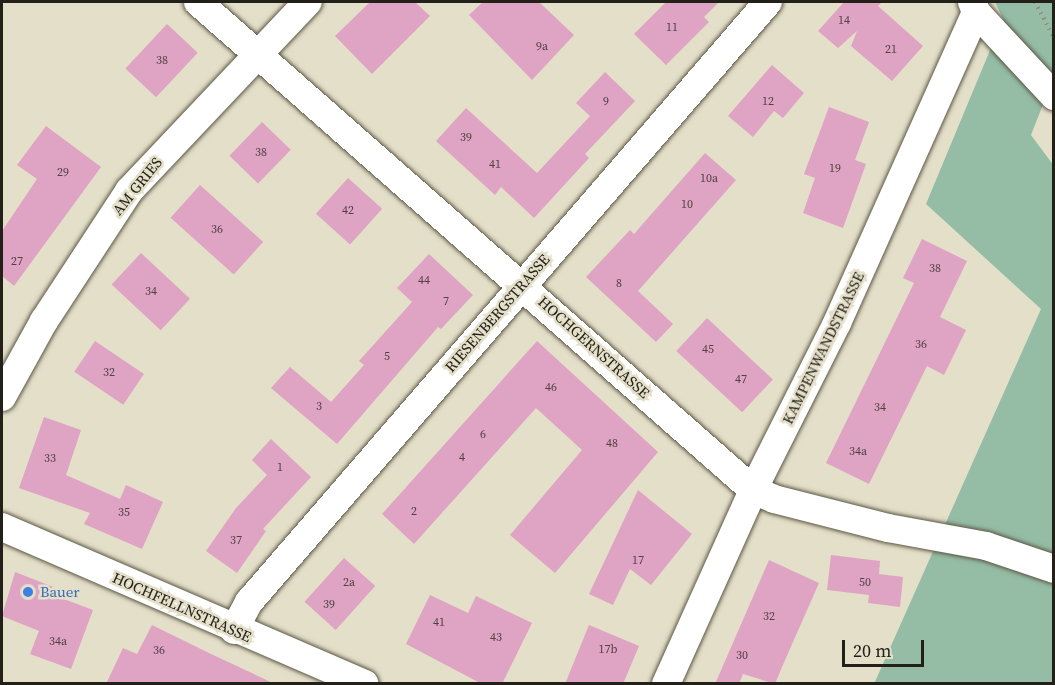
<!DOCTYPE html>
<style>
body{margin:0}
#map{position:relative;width:1055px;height:685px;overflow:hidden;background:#e4dfc9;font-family:"Source Serif 4",serif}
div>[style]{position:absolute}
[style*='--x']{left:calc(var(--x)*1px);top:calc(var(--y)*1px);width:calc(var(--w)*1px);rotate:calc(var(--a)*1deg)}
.green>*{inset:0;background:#95bda6}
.building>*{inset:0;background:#dfa3c4;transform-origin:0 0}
.path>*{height:4px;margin-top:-2px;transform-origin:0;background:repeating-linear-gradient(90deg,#918e7e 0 1.5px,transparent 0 6px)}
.roads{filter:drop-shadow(0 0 2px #5b5744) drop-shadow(0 0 2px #5b5744)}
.street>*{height:28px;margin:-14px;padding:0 14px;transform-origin:14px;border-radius:14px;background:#fff}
.dots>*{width:16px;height:16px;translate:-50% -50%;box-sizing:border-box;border:3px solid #e4dfc9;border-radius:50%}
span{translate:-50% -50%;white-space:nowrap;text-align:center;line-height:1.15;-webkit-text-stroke:5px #e4dfc9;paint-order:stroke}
.number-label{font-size:12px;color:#514143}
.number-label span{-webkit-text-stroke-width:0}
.street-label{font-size:15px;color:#222018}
.shop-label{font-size:15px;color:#366cbe}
.left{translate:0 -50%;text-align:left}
.frame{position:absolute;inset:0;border:3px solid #222018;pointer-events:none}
.scale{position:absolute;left:842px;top:640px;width:82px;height:27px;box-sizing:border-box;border:3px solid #222018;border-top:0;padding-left:8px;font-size:18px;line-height:21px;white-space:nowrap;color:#222018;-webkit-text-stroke:4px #e4dfc9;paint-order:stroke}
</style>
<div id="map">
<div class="green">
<i style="clip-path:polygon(995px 2px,1053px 2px,1053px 79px,1031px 135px,1054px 166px,1053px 683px,874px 684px,1041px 309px,926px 204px,1003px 19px)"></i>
</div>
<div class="building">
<i style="clip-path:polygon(370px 2px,415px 2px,430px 16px,372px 74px,335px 36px)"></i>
<i style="clip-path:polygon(483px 2px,539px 2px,574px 35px,532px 80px,469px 15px)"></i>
<i style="clip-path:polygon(666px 2px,719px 2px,704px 17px,709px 22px,666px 65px,634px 34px)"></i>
<i style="clip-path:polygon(844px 2px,882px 2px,878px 6px,923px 46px,892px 81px,851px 46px,857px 31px,838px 48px,818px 31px)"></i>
<i style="left:167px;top:24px;width:42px;height:61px;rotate:43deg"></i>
<i style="clip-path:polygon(772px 65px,804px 93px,783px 118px,774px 111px,753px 137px,728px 116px)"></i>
<i style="clip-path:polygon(605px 72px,635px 101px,585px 154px,589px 158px,534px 218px,501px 187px,495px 195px,436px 141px,466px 108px,537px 173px,590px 116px,576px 103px)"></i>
<i style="clip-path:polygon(829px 107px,869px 122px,855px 160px,866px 164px,843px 228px,803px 213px,815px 178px,804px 174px)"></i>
<i style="left:262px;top:122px;width:40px;height:47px;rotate:44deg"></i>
<i style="clip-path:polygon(46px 126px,101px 167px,14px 286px,2px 276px,2px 231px,37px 179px,17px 165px)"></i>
<i style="clip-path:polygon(705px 153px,736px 180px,638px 291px,673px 324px,656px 342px,586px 277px,630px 230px,634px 234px)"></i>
<i style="left:348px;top:178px;width:46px;height:48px;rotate:42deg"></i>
<i style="left:200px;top:185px;width:85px;height:44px;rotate:42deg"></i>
<i style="clip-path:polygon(922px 239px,967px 261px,940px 317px,966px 330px,944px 375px,927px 366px,869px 484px,826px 463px,914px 283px,903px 278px)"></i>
<i style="left:141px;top:253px;width:67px;height:43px;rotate:43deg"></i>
<i style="clip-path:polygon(429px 254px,473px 295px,441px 329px,438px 327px,337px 444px,271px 388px,290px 367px,331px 402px,364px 365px,359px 361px,412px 302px,397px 288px)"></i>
<i style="left:707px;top:318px;width:90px;height:45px;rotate:43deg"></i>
<i style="left:95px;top:341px;width:59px;height:37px;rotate:34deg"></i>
<i style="clip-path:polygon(537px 341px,658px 452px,555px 573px,510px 535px,582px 450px,536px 408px,414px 544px,382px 514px)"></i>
<i style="clip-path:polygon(44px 417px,81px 430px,66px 475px,120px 499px,126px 485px,163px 502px,142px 549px,84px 524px,90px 513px,19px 488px)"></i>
<i style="clip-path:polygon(271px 439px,311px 477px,263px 529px,266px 531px,237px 573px,206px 551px,236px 508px,267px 475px,252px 460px)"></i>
<i style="clip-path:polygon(638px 490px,692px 534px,651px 585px,630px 569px,613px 605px,589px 594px)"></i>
<i style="clip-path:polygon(831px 555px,880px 561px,879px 574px,903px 577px,900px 607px,868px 603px,869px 595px,827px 590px)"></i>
<i style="left:344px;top:558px;width:42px;height:59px;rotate:42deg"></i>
<i style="clip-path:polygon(769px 560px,819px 583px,782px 667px,775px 684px,743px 674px,739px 684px,715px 684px)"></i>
<i style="clip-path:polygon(15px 572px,56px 588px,53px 595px,93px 610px,71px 669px,30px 654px,39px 631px,2px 616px)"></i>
<i style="clip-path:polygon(430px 595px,468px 613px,476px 596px,532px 623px,502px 684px,482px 684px,406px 644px)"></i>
<i style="clip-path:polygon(152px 625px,211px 654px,275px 684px,106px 684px,123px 648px,137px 654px)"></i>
<i style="clip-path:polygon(589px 625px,639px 646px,623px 684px,565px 684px)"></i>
</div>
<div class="path">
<i style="--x:1035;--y:2;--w:41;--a:62.2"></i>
</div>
<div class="roads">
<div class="street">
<i style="--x:198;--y:2;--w:739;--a:41.32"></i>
<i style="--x:753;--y:490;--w:23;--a:23"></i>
<i style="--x:774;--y:499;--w:118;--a:14.3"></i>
<i style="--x:888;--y:528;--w:100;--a:10.4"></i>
<i style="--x:986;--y:546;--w:72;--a:18.7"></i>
<i style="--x:972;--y:2;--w:11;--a:68"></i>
<i style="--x:976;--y:12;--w:115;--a:47.1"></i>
<i style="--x:2;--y:397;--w:87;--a:-61.1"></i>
<i style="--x:44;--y:321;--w:155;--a:-56.8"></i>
<i style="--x:129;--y:191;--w:260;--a:-46.6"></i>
<i style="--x:2;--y:527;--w:395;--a:23.4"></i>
<i style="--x:234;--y:630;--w:32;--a:-62"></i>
<i style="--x:249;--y:602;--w:793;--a:-49.14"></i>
<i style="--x:666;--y:684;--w:213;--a:-65.8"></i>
<i style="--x:753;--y:490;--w:187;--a:-63.3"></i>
<i style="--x:837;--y:323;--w:341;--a:-65.9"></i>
</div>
</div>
<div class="dots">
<i style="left:28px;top:592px;background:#3f7fe0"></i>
</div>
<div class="number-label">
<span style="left:844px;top:21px">14</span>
<span style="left:672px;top:28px">11</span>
<span style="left:542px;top:47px">9a</span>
<span style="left:891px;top:50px">21</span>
<span style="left:162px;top:61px">38</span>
<span style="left:606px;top:102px">9</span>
<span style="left:768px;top:102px">12</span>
<span style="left:466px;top:138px">39</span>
<span style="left:261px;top:153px">38</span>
<span style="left:495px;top:165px">41</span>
<span style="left:835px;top:169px">19</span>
<span style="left:63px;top:173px">29</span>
<span style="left:709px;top:179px">10a</span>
<span style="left:687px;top:205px">10</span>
<span style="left:348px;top:211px">42</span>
<span style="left:217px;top:230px">36</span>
<span style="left:17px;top:262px">27</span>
<span style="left:935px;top:269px">38</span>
<span style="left:424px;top:281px">44</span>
<span style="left:619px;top:284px">8</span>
<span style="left:151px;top:292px">34</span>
<span style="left:446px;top:302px">7</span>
<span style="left:921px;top:345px">36</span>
<span style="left:708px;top:350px">45</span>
<span style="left:387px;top:357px">5</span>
<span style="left:109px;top:373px">32</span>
<span style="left:741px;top:380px">47</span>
<span style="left:551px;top:388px">46</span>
<span style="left:319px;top:407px">3</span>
<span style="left:880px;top:408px">34</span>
<span style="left:483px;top:435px">6</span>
<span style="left:612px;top:444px">48</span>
<span style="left:858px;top:452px">34a</span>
<span style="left:462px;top:458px">4</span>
<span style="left:50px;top:459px">33</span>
<span style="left:280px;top:468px">1</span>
<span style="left:414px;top:512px">2</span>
<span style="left:124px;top:513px">35</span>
<span style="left:236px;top:541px">37</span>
<span style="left:638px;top:561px">17</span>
<span style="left:349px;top:583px">2a</span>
<span style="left:865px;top:583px">50</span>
<span style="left:329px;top:605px">39</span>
<span style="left:769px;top:617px">32</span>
<span style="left:439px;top:623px">41</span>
<span style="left:496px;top:638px">43</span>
<span style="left:58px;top:642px">34a</span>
<span style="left:608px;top:650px">17b</span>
<span style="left:159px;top:651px">36</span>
<span style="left:742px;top:656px">30</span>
</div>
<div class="street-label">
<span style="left:137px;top:186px;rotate:-51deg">AM GRIES</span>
<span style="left:497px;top:313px;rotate:-49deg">RIESENBERGSTRASSE</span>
<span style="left:594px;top:347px;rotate:42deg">HOCHGERNSTRASSE</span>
<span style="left:823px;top:348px;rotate:-64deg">KAMPENWANDSTRASSE</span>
<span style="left:182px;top:607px;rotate:24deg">HOCHFELLNSTRASSE</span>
</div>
<div class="shop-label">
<span class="left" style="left:40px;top:592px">Bauer</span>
</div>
<div class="frame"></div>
<div class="scale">20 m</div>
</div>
